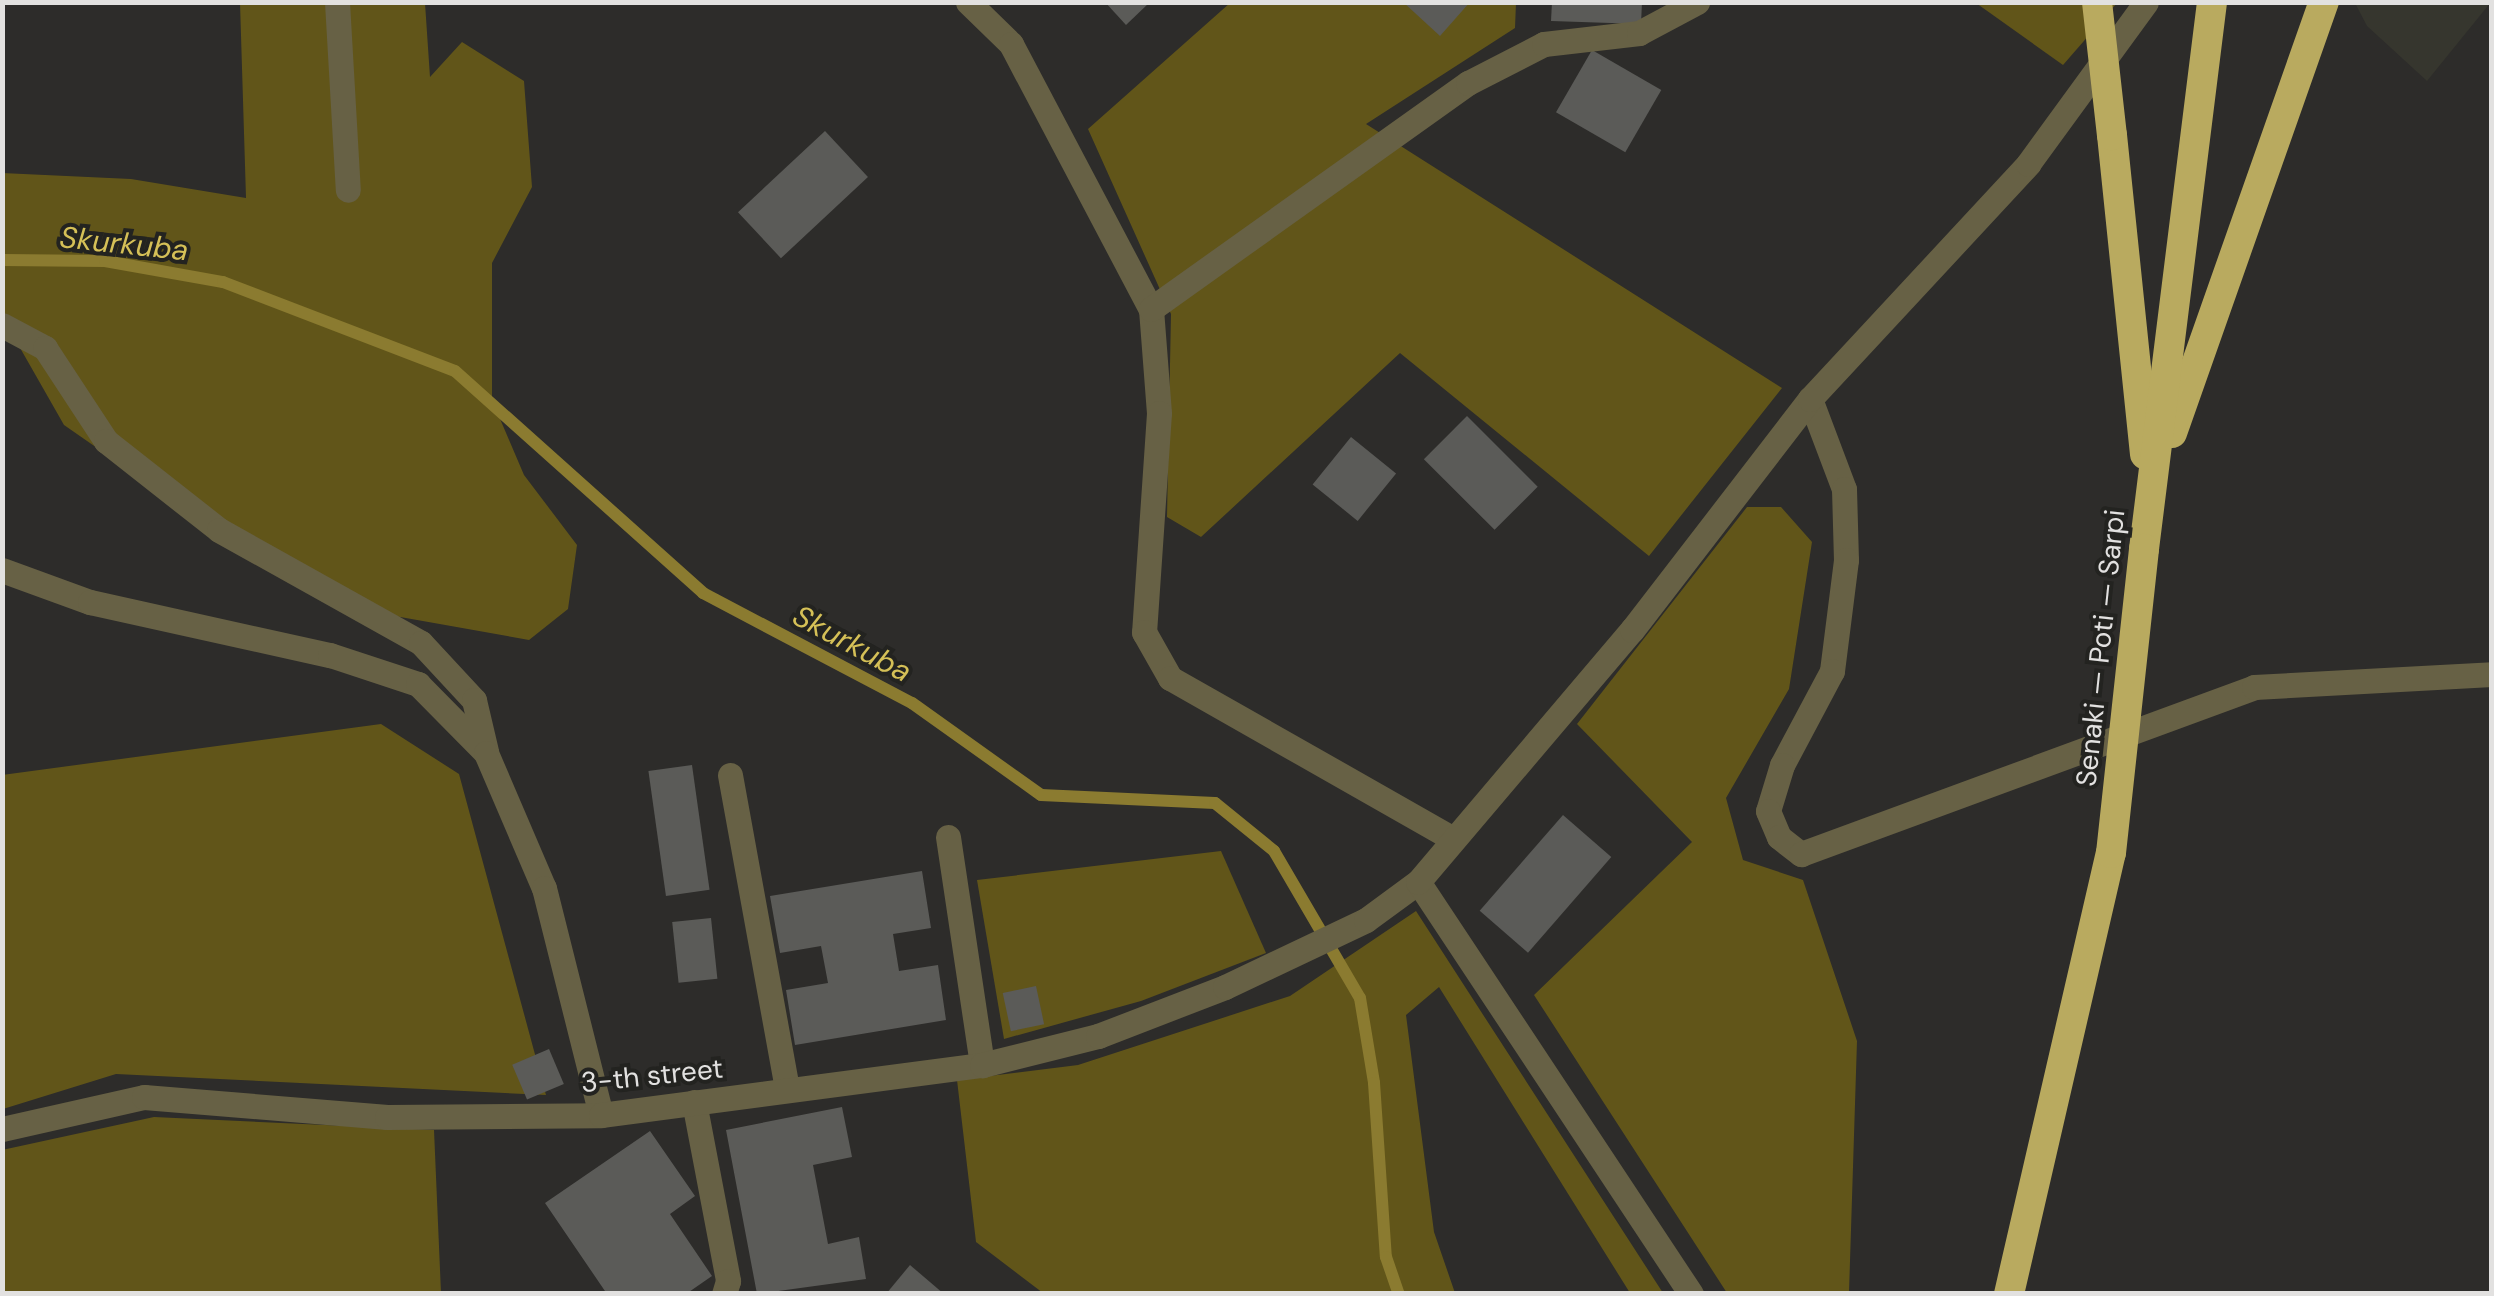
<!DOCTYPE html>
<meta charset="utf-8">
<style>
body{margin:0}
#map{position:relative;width:2494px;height:1296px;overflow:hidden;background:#2d2c2a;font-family:"DM Sans",sans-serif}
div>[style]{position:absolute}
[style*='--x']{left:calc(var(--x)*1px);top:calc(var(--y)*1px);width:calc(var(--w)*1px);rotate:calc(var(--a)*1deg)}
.built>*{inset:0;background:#36362e}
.green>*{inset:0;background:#615519}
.stream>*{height:12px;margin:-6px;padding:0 6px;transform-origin:6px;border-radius:6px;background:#8b7b30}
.building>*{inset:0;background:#5b5b58;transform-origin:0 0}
.minor>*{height:25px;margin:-12.5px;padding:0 12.5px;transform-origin:12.5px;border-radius:12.5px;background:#676145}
.highway>*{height:30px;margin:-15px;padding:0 15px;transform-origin:15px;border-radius:15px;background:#b9aa5f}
.highway-bridge>*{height:30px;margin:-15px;padding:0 15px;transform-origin:15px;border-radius:15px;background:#b9aa5f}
span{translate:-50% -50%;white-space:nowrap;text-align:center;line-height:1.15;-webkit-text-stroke:8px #232320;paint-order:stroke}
.street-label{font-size:28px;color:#e2e1e0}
.water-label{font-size:30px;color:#d5c057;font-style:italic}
.frame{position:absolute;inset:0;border:5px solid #e2e1e0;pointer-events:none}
</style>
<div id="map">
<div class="built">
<i style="clip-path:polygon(2491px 2px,2427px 81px,2367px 26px,2355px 3px)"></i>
</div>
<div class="green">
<i style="clip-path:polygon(240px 3px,425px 3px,430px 77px,462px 42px,524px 81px,532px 187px,492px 263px,492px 400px,524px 475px,577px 545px,568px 609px,529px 640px,389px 615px,257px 559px,64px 425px,3px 318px,2px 173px,131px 179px,246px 198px)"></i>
<i style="clip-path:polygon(1230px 3px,1516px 3px,1515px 28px,1366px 124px,1782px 388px,1649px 556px,1400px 353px,1201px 537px,1167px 517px,1171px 314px,1088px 129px)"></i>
<i style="clip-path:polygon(1976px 3px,2117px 3px,2063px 65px)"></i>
<i style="clip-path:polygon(1747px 507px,1781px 507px,1812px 542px,1789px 689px,1726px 798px,1743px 860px,1803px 880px,1857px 1041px,1849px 1293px,1727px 1293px,1534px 995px,1692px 842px,1577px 724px)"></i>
<i style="clip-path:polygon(381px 724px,459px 774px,546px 1095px,116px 1074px,3px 1109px,2px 775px)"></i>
<i style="clip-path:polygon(1221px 851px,1266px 953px,1141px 1001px,1004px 1039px,977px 880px)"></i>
<i style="clip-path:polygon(1416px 911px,1663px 1293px,1630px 1293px,1439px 987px,1406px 1015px,1434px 1232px,1455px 1293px,1043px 1293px,976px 1242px,957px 1080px,1078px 1065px,1290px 996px)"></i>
<i style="clip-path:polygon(154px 1117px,434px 1130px,441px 1293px,3px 1293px,2px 1150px)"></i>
</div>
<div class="stream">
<i style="--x:2;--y:260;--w:103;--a:0.6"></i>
<i style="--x:105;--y:261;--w:120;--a:10.1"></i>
<i style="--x:223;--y:282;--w:248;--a:21"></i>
<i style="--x:455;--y:371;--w:333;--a:41.8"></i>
<i style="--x:703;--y:593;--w:236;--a:27.8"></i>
<i style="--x:912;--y:703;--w:158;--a:35.5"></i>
<i style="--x:1041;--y:795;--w:174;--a:2.6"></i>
<i style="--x:1215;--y:803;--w:76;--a:39.1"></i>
<i style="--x:1274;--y:851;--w:170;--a:59.7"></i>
<i style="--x:1360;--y:998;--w:86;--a:80.6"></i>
<i style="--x:1374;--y:1083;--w:174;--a:86.1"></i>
<i style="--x:1386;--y:1257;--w:39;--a:71"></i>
</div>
<div class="building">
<i style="clip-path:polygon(1105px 2px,1150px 2px,1126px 25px)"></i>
<i style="clip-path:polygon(1403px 2px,1470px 2px,1440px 36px)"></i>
<i style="clip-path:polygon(1552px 2px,1642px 2px,1641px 24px,1551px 21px)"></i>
<i style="left:1592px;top:50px;width:80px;height:72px;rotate:30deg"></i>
<i style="left:825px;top:131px;width:63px;height:119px;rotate:47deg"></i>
<i style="left:1467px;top:416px;width:100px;height:61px;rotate:45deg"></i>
<i style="left:1351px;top:437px;width:58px;height:61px;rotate:39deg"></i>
<i style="left:692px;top:765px;width:126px;height:44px;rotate:82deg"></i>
<i style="left:1563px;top:815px;width:64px;height:127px;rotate:41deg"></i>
<i style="clip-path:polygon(922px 871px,931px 928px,893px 934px,899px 971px,938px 965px,946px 1020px,795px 1045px,786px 990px,828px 983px,821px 946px,780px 953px,770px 896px)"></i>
<i style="left:711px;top:918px;width:61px;height:39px;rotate:84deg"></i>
<i style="left:1036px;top:986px;width:39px;height:34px;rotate:78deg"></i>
<i style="left:549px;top:1049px;width:38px;height:40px;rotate:67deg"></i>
<i style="clip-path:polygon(842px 1107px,852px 1157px,813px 1165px,828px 1244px,859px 1237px,866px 1279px,757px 1294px,726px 1130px)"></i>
<i style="clip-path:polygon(650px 1131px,695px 1196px,670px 1214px,712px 1276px,686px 1294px,607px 1294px,545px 1203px)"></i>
<i style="clip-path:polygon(910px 1265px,944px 1294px,886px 1294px)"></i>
</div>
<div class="minor">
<i style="--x:337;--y:2;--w:188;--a:86.7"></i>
<i style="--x:968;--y:2;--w:60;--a:44.3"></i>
<i style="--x:1011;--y:44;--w:300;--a:62.2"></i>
<i style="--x:1151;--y:309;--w:104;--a:85.6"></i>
<i style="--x:1159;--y:413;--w:220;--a:93.9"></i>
<i style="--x:1144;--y:632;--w:53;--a:60.5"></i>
<i style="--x:1170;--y:678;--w:326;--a:29.6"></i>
<i style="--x:1151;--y:309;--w:389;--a:-35.5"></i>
<i style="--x:1468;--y:83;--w:85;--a:-27.2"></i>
<i style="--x:1544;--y:44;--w:96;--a:-6.6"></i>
<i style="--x:1639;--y:33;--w:66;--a:-28.1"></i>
<i style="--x:2;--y:325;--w:49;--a:28.1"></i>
<i style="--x:45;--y:348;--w:111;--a:56.7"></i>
<i style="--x:106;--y:441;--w:144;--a:38.2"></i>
<i style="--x:219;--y:530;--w:231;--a:29.2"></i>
<i style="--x:421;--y:643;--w:78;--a:47.1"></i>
<i style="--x:474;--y:700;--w:52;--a:76.8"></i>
<i style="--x:1810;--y:399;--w:96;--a:69.3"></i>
<i style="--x:1844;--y:489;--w:71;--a:88.4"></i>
<i style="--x:1846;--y:560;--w:112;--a:97.2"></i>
<i style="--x:1832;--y:671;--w:106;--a:118"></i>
<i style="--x:1782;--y:765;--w:48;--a:106.9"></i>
<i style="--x:1768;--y:811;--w:28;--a:67"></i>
<i style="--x:1779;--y:837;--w:28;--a:38"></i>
<i style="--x:1801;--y:854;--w:483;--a:-20.2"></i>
<i style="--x:2254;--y:687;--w:238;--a:-3.1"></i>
<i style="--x:2;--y:570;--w:94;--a:20"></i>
<i style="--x:90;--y:602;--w:246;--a:12.5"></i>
<i style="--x:330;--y:655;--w:93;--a:18.2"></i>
<i style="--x:418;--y:684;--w:97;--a:45.4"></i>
<i style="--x:486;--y:753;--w:147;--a:66.8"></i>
<i style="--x:544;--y:888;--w:234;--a:75.9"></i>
<i style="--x:730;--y:775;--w:320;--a:79.7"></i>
<i style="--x:948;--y:837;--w:231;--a:81.5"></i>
<i style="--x:694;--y:1102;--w:182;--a:79.2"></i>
<i style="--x:728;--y:1281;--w:14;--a:107"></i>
<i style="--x:2;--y:1129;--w:146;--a:-12.7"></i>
<i style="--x:144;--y:1097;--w:244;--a:4.7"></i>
<i style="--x:387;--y:1117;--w:214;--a:-0.5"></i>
<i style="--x:601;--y:1115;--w:384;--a:-7.5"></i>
<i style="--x:982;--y:1065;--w:120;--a:-14"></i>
<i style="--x:1098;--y:1036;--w:136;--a:-21.1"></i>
<i style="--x:1225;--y:987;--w:156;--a:-25.4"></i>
<i style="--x:1366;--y:920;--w:64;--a:-36.2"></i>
<i style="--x:1691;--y:1294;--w:494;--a:-123.5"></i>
<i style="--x:1418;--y:882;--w:331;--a:-49.7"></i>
<i style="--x:1632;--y:630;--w:292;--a:-52.4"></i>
<i style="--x:1810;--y:399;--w:321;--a:-47.1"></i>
<i style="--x:2028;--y:164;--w:200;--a:-53.9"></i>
</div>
<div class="highway">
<i style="--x:2112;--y:135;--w:321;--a:84.1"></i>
<i style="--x:2172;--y:433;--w:457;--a:-70.6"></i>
<i style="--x:2144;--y:549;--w:551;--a:-82.91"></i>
<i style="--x:2009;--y:1294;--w:453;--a:-77"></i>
</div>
<div class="highway-bridge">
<i style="--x:2097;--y:2;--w:134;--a:83.6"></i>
<i style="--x:2111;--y:853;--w:306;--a:-83.8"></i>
</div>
<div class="street-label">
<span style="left:2101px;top:648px;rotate:-84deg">Senaki — Poti — Sarpi</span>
<span style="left:652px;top:1076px;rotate:-6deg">3-th street</span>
</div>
<div class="water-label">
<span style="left:124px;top:244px;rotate:6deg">Skurkuba</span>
<span style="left:852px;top:644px;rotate:28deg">Skurkuba</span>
</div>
<div class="frame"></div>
</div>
